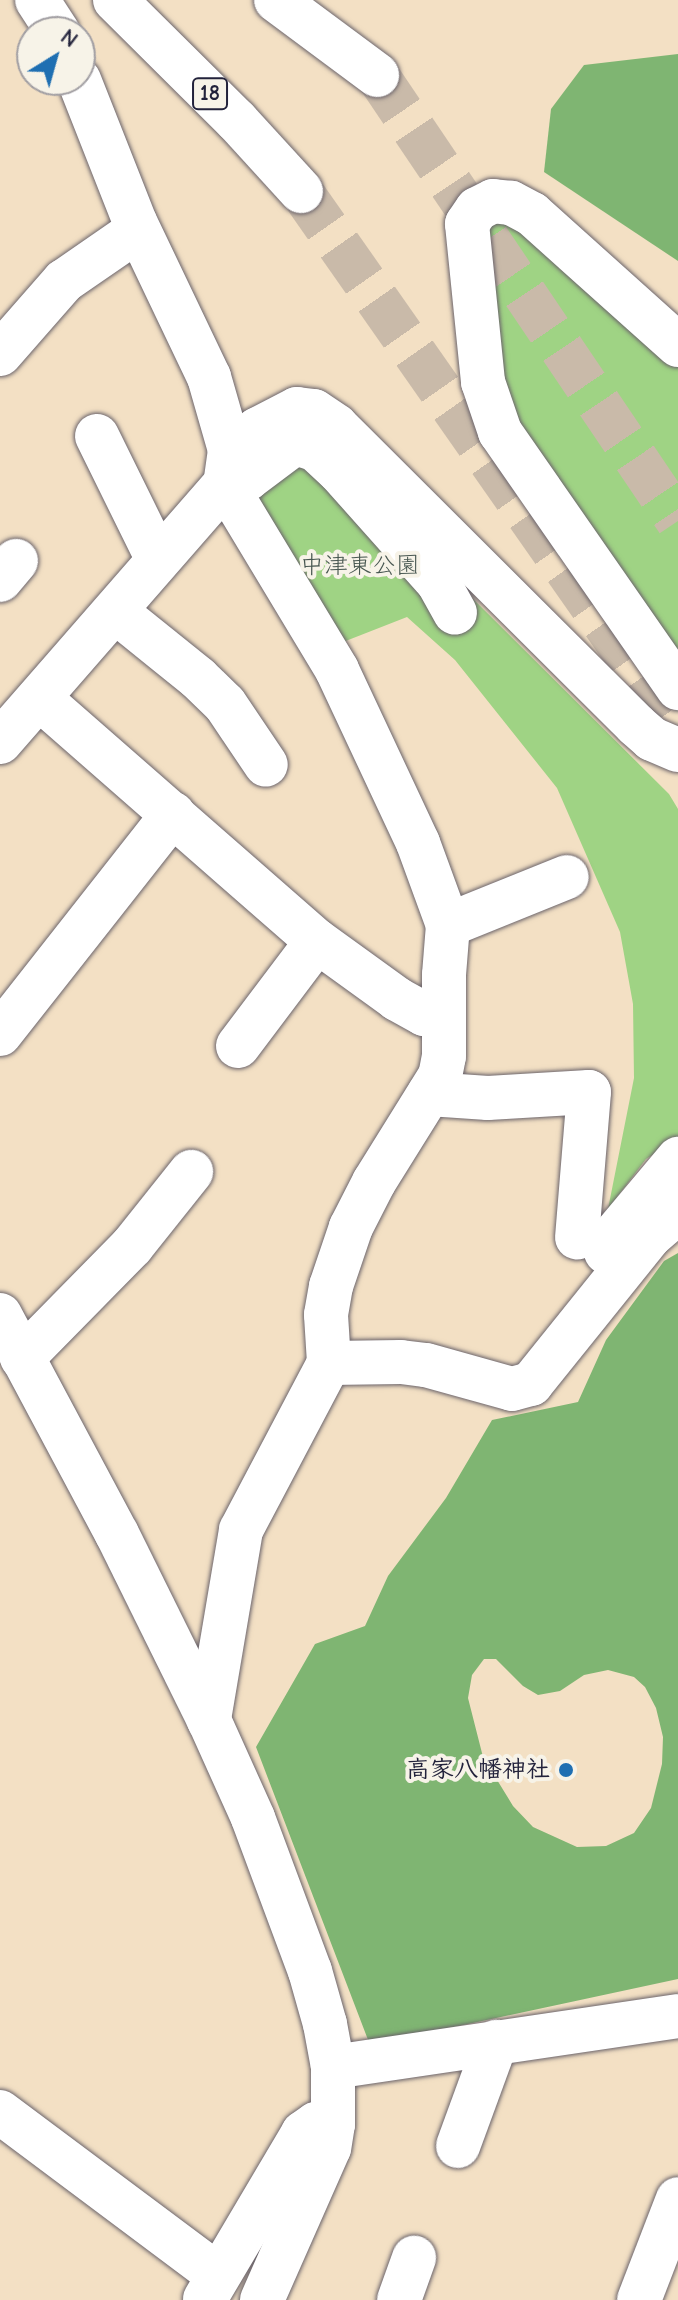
<!DOCTYPE html>
<meta charset="utf-8">
<style>
body{margin:0}
#map{position:relative;width:678px;height:2300px;overflow:hidden;background:#f3e0c4;font-family:"Comic Neue","Klee One",sans-serif}
div>[style]{position:absolute}
[style*='--x']{left:calc(var(--x)*1px);top:calc(var(--y)*1px);width:calc(var(--w)*1px);rotate:calc(var(--a)*1deg)}
.green>*{inset:0;background:#9fd384}
.forest>*{inset:0;background:#7fb572}
.major-tunnel>*{height:44px;margin-top:-22px;transform-origin:0;background:repeating-linear-gradient(90deg,#c9baa9 0 44px,transparent 0 66px)}
.roads{filter:drop-shadow(0 0 2px #6b646b) drop-shadow(0 0 2px #6b646b)}
.minor>*{height:44px;margin:-22px;padding:0 22px;transform-origin:22px;border-radius:22px;background:#fff}
.major>*{height:44px;margin:-22px;padding:0 22px;transform-origin:22px;border-radius:22px;background:#fff}
.dots>*{width:22px;height:22px;translate:-50% -50%;box-sizing:border-box;border:4px solid #f7f3e8;border-radius:50%}
span{translate:-50% -50%;white-space:nowrap;text-align:center;line-height:1.15;-webkit-text-stroke:8px #f7f3e8;paint-order:stroke}
.shield-label span{padding:2px 6px;background:#f7f3e8;border:2px solid;border-radius:6px;-webkit-text-stroke-width:0}
.shield-label{font-size:22px;color:#22223b;font-weight:700}
.park-label{font-size:24px;color:#485751}
.poi-label{font-size:24px;color:#22223b;font-weight:700}
.right{translate:-100% -50%;text-align:right}
.north{position:absolute;left:16px;top:16px;width:80px;height:80px;box-sizing:border-box;background:#f7f3e8;border:2px solid #a29fa3;border-radius:50%;rotate:37deg;font-size:22px;font-weight:700;line-height:32px;text-align:center;color:#22223b}
.north::after{content:'';display:block;margin:auto;width:28px;height:36px;background:#1f6fb2;clip-path:polygon(50% 0,100% 100%,50% 72%,0 100%)}
</style>
<div id="map">
<div class="green">
<i style="clip-path:polygon(499px 211px,678px 364px,678px 660px,508px 421px,481px 221px)"></i>
<i style="clip-path:polygon(297px 457px,449px 575px,669px 794px,678px 809px,678px 1139px,646px 1159px,608px 1209px,634px 1078px,633px 1004px,620px 932px,557px 788px,455px 660px,407px 617px,338px 644px,262px 520px,257px 487px)"></i>
</div>
<div class="forest">
<i style="clip-path:polygon(678px 54px,678px 261px,544px 172px,551px 109px,584px 65px)"></i>
<i style="clip-path:polygon(evenodd,678px 1253px,678px 1979px,370px 2045px,256px 1747px,315px 1644px,365px 1626px,388px 1576px,446px 1498px,492px 1420px,578px 1402px,606px 1340px,664px 1261px,678px 1253px,484px 1659px,496px 1659px,523px 1686px,538px 1695px,560px 1691px,584px 1675px,608px 1670px,634px 1677px,645px 1687px,656px 1708px,663px 1737px,662px 1764px,651px 1808px,634px 1833px,606px 1846px,577px 1847px,533px 1827px,513px 1806px,483px 1757px,468px 1698px,472px 1675px,484px 1659px)"></i>
</div>
<div class="major-tunnel">
<i style="--x:377;--y:75;--w:538;--a:55.99"></i>
<i style="--x:301;--y:191;--w:657;--a:54.98"></i>
</div>
<div class="roads">
<div class="minor">
<i style="--x:37;--y:0;--w:38;--a:57"></i>
<i style="--x:79;--y:80;--w:153;--a:68.5"></i>
<i style="--x:135;--y:222;--w:172;--a:64.5"></i>
<i style="--x:209;--y:377;--w:76;--a:74"></i>
<i style="--x:230;--y:450;--w:34;--a:98"></i>
<i style="--x:225;--y:484;--w:217;--a:58.9"></i>
<i style="--x:337;--y:670;--w:191;--a:64.9"></i>
<i style="--x:418;--y:843;--w:87;--a:69.9"></i>
<i style="--x:448;--y:925;--w:50;--a:94.6"></i>
<i style="--x:444;--y:975;--w:81;--a:90"></i>
<i style="--x:444;--y:1056;--w:20;--a:101"></i>
<i style="--x:440;--y:1076;--w:125;--a:121.9"></i>
<i style="--x:374;--y:1182;--w:51;--a:117.1"></i>
<i style="--x:351;--y:1227;--w:62;--a:108.7"></i>
<i style="--x:331;--y:1286;--w:29;--a:100"></i>
<i style="--x:326;--y:1315;--w:48;--a:86.4"></i>
<i style="--x:329;--y:1363;--w:189;--a:117.8"></i>
<i style="--x:241;--y:1530;--w:193;--a:99.6"></i>
<i style="--x:678;--y:345;--w:196;--a:-138.1"></i>
<i style="--x:532;--y:214;--w:24;--a:-152"></i>
<i style="--x:511;--y:203;--w:18;--a:-174"></i>
<i style="--x:493;--y:201;--w:18;--a:153"></i>
<i style="--x:477;--y:209;--w:18;--a:124"></i>
<i style="--x:467;--y:224;--w:159;--a:84.2"></i>
<i style="--x:483;--y:382;--w:53;--a:71.2"></i>
<i style="--x:500;--y:432;--w:312;--a:55.2"></i>
<i style="--x:0;--y:354;--w:97;--a:-48.8"></i>
<i style="--x:64;--y:281;--w:90;--a:-34.6"></i>
<i style="--x:97;--y:436;--w:138;--a:63.8"></i>
<i style="--x:230;--y:450;--w:35;--a:-37"></i>
<i style="--x:258;--y:429;--w:44;--a:-27.1"></i>
<i style="--x:297;--y:409;--w:17;--a:7"></i>
<i style="--x:314;--y:411;--w:27;--a:34"></i>
<i style="--x:336;--y:426;--w:424;--a:44.9"></i>
<i style="--x:636;--y:725;--w:21;--a:41"></i>
<i style="--x:652;--y:739;--w:28;--a:23"></i>
<i style="--x:0;--y:580;--w:25;--a:-50"></i>
<i style="--x:115;--y:611;--w:107;--a:38.9"></i>
<i style="--x:198;--y:678;--w:37;--a:44"></i>
<i style="--x:225;--y:704;--w:73;--a:56.1"></i>
<i style="--x:39;--y:698;--w:369;--a:41.2"></i>
<i style="--x:317;--y:941;--w:99;--a:35.9"></i>
<i style="--x:397;--y:999;--w:31;--a:29"></i>
<i style="--x:424;--y:1014;--w:20;--a:6"></i>
<i style="--x:0;--y:742;--w:342;--a:-48.9"></i>
<i style="--x:225;--y:484;--w:23;--a:-13"></i>
<i style="--x:247;--y:479;--w:60;--a:-36.9"></i>
<i style="--x:295;--y:443;--w:21;--a:17"></i>
<i style="--x:315;--y:449;--w:33;--a:43"></i>
<i style="--x:339;--y:471;--w:149;--a:48.3"></i>
<i style="--x:438;--y:582;--w:35;--a:61"></i>
<i style="--x:448;--y:925;--w:128;--a:-22"></i>
<i style="--x:0;--y:1034;--w:280;--a:-51.8"></i>
<i style="--x:238;--y:1046;--w:131;--a:-53"></i>
<i style="--x:429;--y:1094;--w:59;--a:3.9"></i>
<i style="--x:488;--y:1098;--w:101;--a:-3.4"></i>
<i style="--x:589;--y:1092;--w:146;--a:94.7"></i>
<i style="--x:606;--y:1252;--w:21;--a:-62"></i>
<i style="--x:616;--y:1233;--w:97;--a:-50"></i>
<i style="--x:0;--y:1315;--w:248;--a:61.9"></i>
<i style="--x:117;--y:1534;--w:208;--a:63.7"></i>
<i style="--x:209;--y:1720;--w:107;--a:65.8"></i>
<i style="--x:253;--y:1818;--w:163;--a:69.6"></i>
<i style="--x:310;--y:1971;--w:55;--a:74.2"></i>
<i style="--x:325;--y:2024;--w:44;--a:79.5"></i>
<i style="--x:333;--y:2067;--w:57;--a:90"></i>
<i style="--x:333;--y:2124;--w:24;--a:99"></i>
<i style="--x:329;--y:2148;--w:166;--a:113.8"></i>
<i style="--x:22;--y:1358;--w:157;--a:-45.5"></i>
<i style="--x:132;--y:1246;--w:95;--a:-51.4"></i>
<i style="--x:329;--y:1363;--w:72;--a:-0.8"></i>
<i style="--x:401;--y:1362;--w:25;--a:7"></i>
<i style="--x:426;--y:1365;--w:89;--a:15.6"></i>
<i style="--x:512;--y:1389;--w:20;--a:-15"></i>
<i style="--x:531;--y:1384;--w:189;--a:-51.2"></i>
<i style="--x:649;--y:1237;--w:38;--a:-41"></i>
<i style="--x:333;--y:2067;--w:349;--a:-8.4"></i>
<i style="--x:0;--y:2112;--w:272;--a:36.8"></i>
<i style="--x:458;--y:2146;--w:111;--a:-69.9"></i>
<i style="--x:205;--y:2299;--w:193;--a:-59.4"></i>
<i style="--x:303;--y:2133;--w:16;--a:-35"></i>
<i style="--x:316;--y:2124;--w:17;--a:0"></i>
<i style="--x:399;--y:2300;--w:45;--a:-70.3"></i>
<i style="--x:639;--y:2300;--w:108;--a:-68.9"></i>
</div>
<div class="major">
<i style="--x:115;--y:0;--w:172;--a:44.8"></i>
<i style="--x:237;--y:121;--w:95;--a:47.6"></i>
<i style="--x:276;--y:0;--w:126;--a:36.6"></i>
</div>
</div>
<div class="dots">
<i style="left:566px;top:1770px;background:#1f6fb2"></i>
</div>
<div class="shield-label">
<span style="left:210px;top:94px">18</span>
</div>
<div class="park-label">
<span style="left:360px;top:566px">中津東公園</span>
</div>
<div class="poi-label">
<span class="right" style="left:550px;top:1770px">高家八幡神社</span>
</div>
<div class="north">N</div>
</div>
